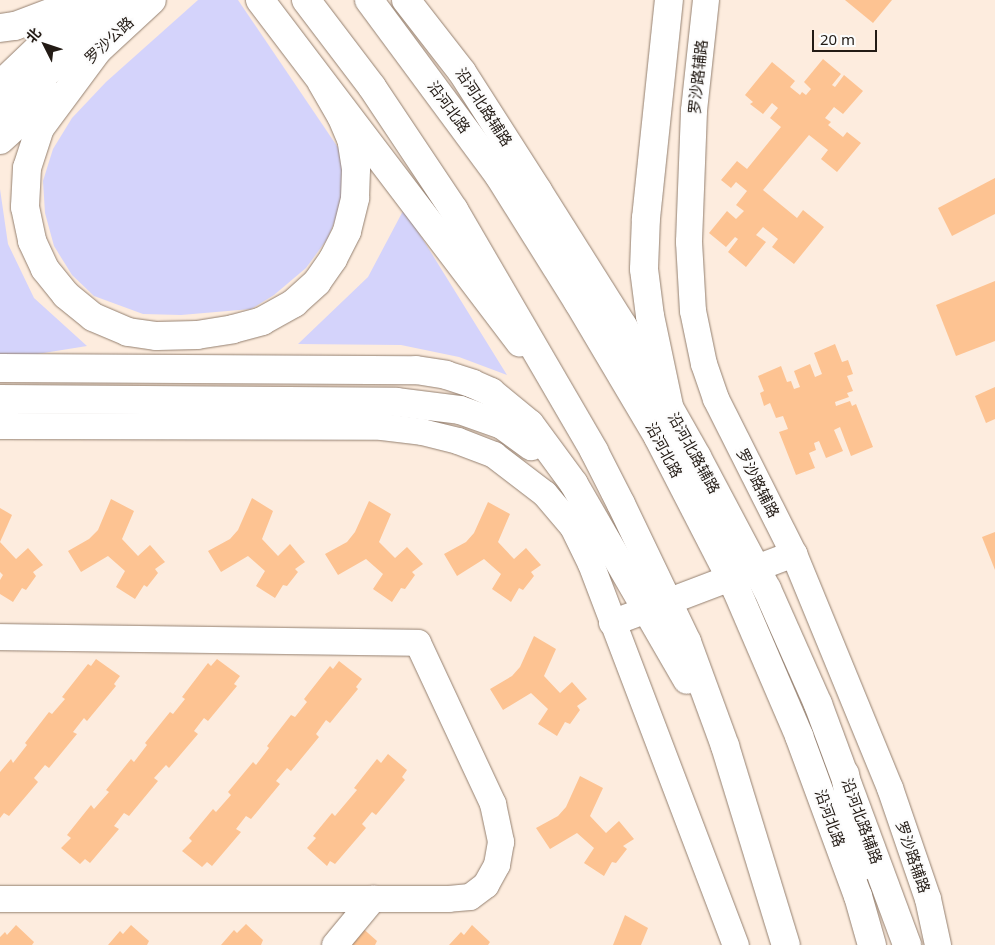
<!DOCTYPE html>
<meta charset="utf-8">
<style>
body{margin:0}
#map{position:relative;width:995px;height:945px;overflow:hidden;background:#fdecde;font-family:"Noto Sans","Noto Sans SC",sans-serif}
div>[style]{position:absolute}
[style*='--x']{left:calc(var(--x)*1px);top:calc(var(--y)*1px);width:calc(var(--w)*1px);rotate:calc(var(--a)*1deg)}
.green>*{inset:0;background:#d4d3fb}
.building>*{inset:0;background:#fdc392}
.roads{filter:drop-shadow(0 0 1px #948070) drop-shadow(0 0 1px #948070)}
.minor>*{height:26px;margin:-13px;padding:0 13px;transform-origin:13px;border-radius:13px;background:#fff}
.major>*{height:28px;margin:-14px;padding:0 14px;transform-origin:14px;border-radius:14px;background:#fff}
.highway>*{height:28px;margin:-14px;padding:0 14px;transform-origin:14px;border-radius:14px;background:#fff}
span{translate:-50% -50%;white-space:nowrap;text-align:center;line-height:1.15;-webkit-text-stroke:4px #fcfcfc;paint-order:stroke}
.street-label{font-size:15px;color:#231b15}
.north{position:absolute;left:20px;top:20px;width:50px;height:50px;-webkit-text-stroke:4px #fcfcfc;paint-order:stroke;rotate:311deg;font-size:14px;font-weight:700;line-height:20px;text-align:center;color:#231b15}
.north::after{content:'';display:block;margin:auto;width:18px;height:22px;background:#231b15;clip-path:polygon(50% 0,100% 100%,50% 72%,0 100%)}
.scale{position:absolute;left:812px;top:30px;width:65px;height:22px;box-sizing:border-box;border:2px solid #231b15;border-top:0;padding-left:6px;font-size:15px;line-height:18px;white-space:nowrap;color:#231b15;-webkit-text-stroke:4px #fcfcfc;paint-order:stroke}
</style>
<div id="map">
<div class="green">
<i style="clip-path:polygon(198px 0,238px 0,339px 149px,345px 172px,341px 205px,328px 238px,306px 268px,274px 295px,251px 309px,181px 315px,143px 314px,94px 296px,72px 275px,54px 246px,45px 213px,43px 181px,53px 149px,72px 118px,106px 82px)"></i>
<i style="clip-path:polygon(0 189px,8px 244px,34px 298px,87px 346px,0 360px)"></i>
<i style="clip-path:polygon(404px 209px,507px 375px,459px 357px,401px 345px,298px 344px,368px 277px)"></i>
</div>
<div class="building">
<i style="clip-path:polygon(845px 0,892px 0,873px 23px)"></i>
<i style="clip-path:polygon(823px 59px,841px 74px,832px 85px,835px 87px,844px 75px,863px 91px,843px 114px,834px 107px,825px 118px,831px 122px,828px 125px,843px 137px,847px 132px,861px 143px,837px 172px,821px 159px,828px 150px,809px 135px,763px 190px,797px 218px,803px 210px,824px 227px,794px 264px,772px 247px,778px 239px,763px 227px,756px 235px,766px 242px,746px 267px,728px 252px,738px 239px,735px 237px,726px 247px,709px 233px,727px 211px,736px 219px,744px 211px,736px 205px,747px 191px,736px 182px,731px 188px,721px 180px,737px 161px,747px 169px,781px 127px,770px 118px,778px 108px,772px 103px,763px 114px,750px 104px,753px 102px,745px 95px,772px 62px,795px 81px,790px 87px,800px 95px,802px 92px,806px 95px,811px 89px,804px 82px)"></i>
<i style="clip-path:polygon(995px 178px,995px 214px,952px 236px,938px 208px)"></i>
<i style="clip-path:polygon(995px 281px,995px 341px,956px 356px,936px 305px)"></i>
<i style="clip-path:polygon(835px 344px,842px 362px,848px 360px,853px 374px,847px 376px,853px 391px,847px 393px,849px 397px,835px 402px,836px 406px,850px 401px,852px 406px,856px 404px,873px 447px,851px 456px,840px 427px,834px 430px,843px 451px,826px 458px,819px 441px,814px 443px,816px 450px,809px 453px,815px 468px,796px 475px,779px 432px,788px 429px,783px 416px,776px 418px,770px 403px,764px 406px,760px 393px,764px 391px,758px 376px,781px 366px,787px 382px,791px 381px,794px 389px,800px 387px,794px 371px,810px 364px,815px 377px,822px 374px,814px 353px)"></i>
<i style="clip-path:polygon(995px 387px,995px 419px,986px 423px,975px 396px)"></i>
<i style="clip-path:polygon(252px 498px,273px 511px,262px 539px,278px 556px,290px 544px,305px 562px,295px 569px,298px 572px,287px 586px,283px 585px,275px 598px,256px 586px,265px 571px,248px 556px,221px 572px,208px 551px,230px 539px,238px 530px)"></i>
<i style="clip-path:polygon(111px 499px,134px 511px,122px 539px,138px 556px,150px 545px,165px 562px,155px 569px,158px 573px,147px 587px,144px 585px,135px 599px,116px 587px,125px 571px,108px 556px,81px 572px,68px 551px,89px 539px,98px 530px)"></i>
<i style="clip-path:polygon(369px 501px,391px 514px,379px 542px,395px 558px,407px 547px,423px 564px,412px 572px,415px 575px,405px 589px,401px 588px,392px 602px,373px 589px,383px 574px,366px 559px,338px 575px,325px 554px,347px 542px,355px 532px)"></i>
<i style="clip-path:polygon(488px 502px,510px 514px,498px 542px,514px 559px,526px 548px,541px 565px,531px 572px,534px 576px,523px 590px,519px 588px,511px 602px,492px 589px,501px 574px,484px 559px,457px 576px,444px 554px,466px 542px,474px 533px)"></i>
<i style="clip-path:polygon(0 508px,12px 515px,0 542px)"></i>
<i style="clip-path:polygon(995px 532px,995px 570px,982px 537px)"></i>
<i style="clip-path:polygon(0 542px,16px 559px,28px 548px,43px 565px,33px 572px,36px 576px,26px 590px,22px 588px,13px 602px,0 594px,0 580px,3px 575px,0 572px)"></i>
<i style="clip-path:polygon(534px 636px,556px 649px,544px 676px,560px 693px,572px 682px,587px 699px,577px 706px,580px 710px,570px 724px,565px 722px,557px 736px,538px 724px,548px 709px,531px 693px,503px 710px,490px 689px,512px 676px,520px 667px)"></i>
<i style="clip-path:polygon(96px 659px,120px 676px,114px 684px,116px 686px,87px 721px,84px 718px,73px 732px,77px 734px,49px 768px,45px 765px,34px 778px,38px 782px,9px 816px,4px 813px,0 818px,0 772px,11px 759px,13px 763px,27px 745px,25px 743px,49px 712px,52px 714px,65px 699px,62px 697px,88px 664px,91px 666px)"></i>
<i style="clip-path:polygon(217px 659px,240px 676px,234px 684px,237px 686px,208px 721px,204px 718px,194px 731px,198px 734px,169px 768px,166px 765px,154px 778px,158px 781px,129px 816px,124px 813px,114px 826px,119px 829px,90px 863px,85px 859px,80px 864px,61px 848px,71px 838px,67px 835px,91px 805px,94px 809px,109px 792px,106px 790px,131px 759px,134px 762px,147px 745px,145px 743px,170px 712px,173px 714px,185px 699px,182px 697px,208px 663px,211px 666px)"></i>
<i style="clip-path:polygon(339px 661px,362px 679px,356px 687px,358px 689px,330px 723px,326px 720px,316px 734px,319px 737px,291px 771px,287px 768px,276px 781px,280px 784px,251px 819px,246px 816px,236px 829px,241px 832px,212px 866px,207px 862px,202px 867px,182px 851px,192px 841px,189px 838px,213px 809px,216px 812px,231px 795px,228px 792px,253px 762px,256px 765px,269px 748px,267px 746px,291px 715px,295px 717px,307px 702px,304px 699px,330px 666px,333px 669px)"></i>
<i style="clip-path:polygon(388px 754px,407px 770px,402px 777px,405px 780px,376px 815px,372px 812px,362px 824px,366px 828px,335px 864px,330px 861px,327px 866px,307px 848px,316px 838px,313px 836px,332px 813px,335px 816px,357px 790px,354px 788px,377px 759px,381px 763px)"></i>
<i style="clip-path:polygon(580px 776px,603px 788px,590px 816px,606px 833px,619px 821px,634px 839px,623px 846px,627px 849px,616px 863px,612px 862px,604px 876px,584px 863px,594px 848px,577px 833px,550px 849px,536px 828px,558px 816px,566px 807px)"></i>
<i style="clip-path:polygon(625px 915px,648px 928px,641px 945px,613px 945px)"></i>
<i style="clip-path:polygon(246px 924px,263px 940px,261px 945px,221px 945px,234px 930px,237px 933px)"></i>
<i style="clip-path:polygon(16px 925px,34px 942px,32px 945px,0 945px,0 937px,5px 932px,7px 935px)"></i>
<i style="clip-path:polygon(131px 925px,149px 941px,147px 945px,108px 945px,120px 931px,123px 934px)"></i>
<i style="clip-path:polygon(359px 925px,377px 941px,375px 945px,336px 945px)"></i>
<i style="clip-path:polygon(472px 925px,490px 942px,488px 945px,449px 945px,461px 932px,464px 935px)"></i>
</div>
<div class="roads">
<div class="minor">
<i style="--x:706;--y:0;--w:112;--a:96.2"></i>
<i style="--x:694;--y:111;--w:131;--a:92.2"></i>
<i style="--x:689;--y:242;--w:69;--a:86.7"></i>
<i style="--x:693;--y:311;--w:54;--a:78.3"></i>
<i style="--x:704;--y:364;--w:37;--a:71"></i>
<i style="--x:716;--y:399;--w:174;--a:63.3"></i>
<i style="--x:794;--y:554;--w:253;--a:67.7"></i>
<i style="--x:890;--y:788;--w:117;--a:71.1"></i>
<i style="--x:928;--y:899;--w:47;--a:77.7"></i>
<i style="--x:0;--y:426;--w:382;--a:0.1"></i>
<i style="--x:382;--y:427;--w:40;--a:7.1"></i>
<i style="--x:422;--y:432;--w:37;--a:14"></i>
<i style="--x:458;--y:441;--w:39;--a:21"></i>
<i style="--x:494;--y:455;--w:64;--a:37.4"></i>
<i style="--x:545;--y:494;--w:43;--a:49.7"></i>
<i style="--x:573;--y:527;--w:41;--a:64.1"></i>
<i style="--x:591;--y:564;--w:408;--a:69.2"></i>
<i style="--x:612;--y:623;--w:195;--a:-20.8"></i>
<i style="--x:0;--y:637;--w:418;--a:0.8"></i>
<i style="--x:418;--y:643;--w:178;--a:65"></i>
<i style="--x:493;--y:804;--w:39;--a:78"></i>
<i style="--x:501;--y:842;--w:23;--a:100"></i>
<i style="--x:497;--y:865;--w:23;--a:119"></i>
<i style="--x:486;--y:885;--w:20;--a:143"></i>
<i style="--x:470;--y:897;--w:21;--a:175"></i>
<i style="--x:449;--y:899;--w:449;--a:180"></i>
<i style="--x:335;--y:945;--w:60;--a:-50.4"></i>
</div>
<div class="major">
<i style="--x:260;--y:0;--w:430;--a:52.8"></i>
<i style="--x:406;--y:0;--w:91;--a:52.1"></i>
<i style="--x:462;--y:72;--w:141;--a:57.4"></i>
<i style="--x:538;--y:191;--w:160;--a:57.8"></i>
<i style="--x:623;--y:326;--w:150;--a:60.5"></i>
<i style="--x:697;--y:457;--w:149;--a:62.1"></i>
<i style="--x:767;--y:589;--w:126;--a:66.1"></i>
<i style="--x:818;--y:704;--w:257;--a:69.7"></i>
<i style="--x:0;--y:85;--w:123;--a:-43.7"></i>
</div>
<div class="highway">
<i style="--x:306;--y:0;--w:109;--a:52.8"></i>
<i style="--x:372;--y:87;--w:148;--a:56.3"></i>
<i style="--x:454;--y:210;--w:279;--a:59.8"></i>
<i style="--x:594;--y:451;--w:59;--a:63"></i>
<i style="--x:621;--y:504;--w:153;--a:64.4"></i>
<i style="--x:687;--y:642;--w:111;--a:69.9"></i>
<i style="--x:725;--y:746;--w:208;--a:73"></i>
<i style="--x:369;--y:0;--w:219;--a:53.5"></i>
<i style="--x:499;--y:176;--w:149;--a:57.9"></i>
<i style="--x:578;--y:302;--w:157;--a:59.3"></i>
<i style="--x:658;--y:437;--w:173;--a:62.8"></i>
<i style="--x:737;--y:591;--w:158;--a:66.8"></i>
<i style="--x:799;--y:736;--w:171;--a:69.8"></i>
<i style="--x:858;--y:896;--w:51;--a:74.1"></i>
<i style="--x:0;--y:28;--w:15;--a:-8"></i>
<i style="--x:15;--y:26;--w:48;--a:-20.7"></i>
<i style="--x:60;--y:9;--w:17;--a:-31"></i>
<i style="--x:98;--y:50;--w:97;--a:126.6"></i>
<i style="--x:40;--y:128;--w:42;--a:108"></i>
<i style="--x:27;--y:168;--w:39;--a:93"></i>
<i style="--x:25;--y:207;--w:35;--a:78"></i>
<i style="--x:32;--y:241;--w:31;--a:65"></i>
<i style="--x:45;--y:269;--w:33;--a:51"></i>
<i style="--x:66;--y:295;--w:35;--a:39"></i>
<i style="--x:93;--y:317;--w:38;--a:23"></i>
<i style="--x:128;--y:332;--w:29;--a:8"></i>
<i style="--x:157;--y:336;--w:40;--a:-1.4"></i>
<i style="--x:197;--y:335;--w:36;--a:-9"></i>
<i style="--x:233;--y:329;--w:30;--a:-15"></i>
<i style="--x:262;--y:321;--w:37;--a:-29"></i>
<i style="--x:294;--y:303;--w:31;--a:-42"></i>
<i style="--x:317;--y:282;--w:28;--a:-55"></i>
<i style="--x:333;--y:259;--w:31;--a:-63"></i>
<i style="--x:347;--y:231;--w:34;--a:-76"></i>
<i style="--x:355;--y:198;--w:29;--a:-88"></i>
<i style="--x:356;--y:169;--w:30;--a:-99"></i>
<i style="--x:351;--y:139;--w:25;--a:-113"></i>
<i style="--x:341;--y:116;--w:38;--a:-120"></i>
<i style="--x:85;--y:62;--w:91;--a:-42.8"></i>
<i style="--x:5;--y:113;--w:162;--a:-44.2"></i>
<i style="--x:0;--y:140;--w:67;--a:-42"></i>
<i style="--x:0;--y:368;--w:416;--a:0.3"></i>
<i style="--x:416;--y:370;--w:30;--a:9"></i>
<i style="--x:446;--y:375;--w:28;--a:18"></i>
<i style="--x:473;--y:384;--w:20;--a:24"></i>
<i style="--x:491;--y:392;--w:50;--a:39.4"></i>
<i style="--x:530;--y:424;--w:74;--a:53.7"></i>
<i style="--x:574;--y:484;--w:226;--a:60"></i>
<i style="--x:0;--y:399;--w:396;--a:0.4"></i>
<i style="--x:396;--y:402;--w:64;--a:7.1"></i>
<i style="--x:460;--y:410;--w:45;--a:19.7"></i>
<i style="--x:502;--y:425;--w:36;--a:36"></i>
<i style="--x:669;--y:406;--w:92;--a:-101.9"></i>
<i style="--x:650;--y:316;--w:47;--a:-97.3"></i>
<i style="--x:644;--y:269;--w:51;--a:-87.8"></i>
<i style="--x:646;--y:218;--w:219;--a:-84"></i>
<i style="--x:845;--y:774;--w:94;--a:80.2"></i>
</div>
</div>
<div class="street-label">
<span style="left:109px;top:40px;rotate:-43deg">罗沙公路</span>
<span style="left:698px;top:77px;rotate:-84deg">罗沙路辅路</span>
<span style="left:449px;top:107px;rotate:54deg">沿河北路</span>
<span style="left:484px;top:107px;rotate:57deg">沿河北路辅路</span>
<span style="left:664px;top:450px;rotate:62deg">沿河北路</span>
<span style="left:694px;top:453px;rotate:61deg">沿河北路辅路</span>
<span style="left:758px;top:483px;rotate:63deg">罗沙路辅路</span>
<span style="left:830px;top:818px;rotate:70deg">沿河北路</span>
<span style="left:862px;top:821px;rotate:70deg">沿河北路辅路</span>
<span style="left:913px;top:857px;rotate:71deg">罗沙路辅路</span>
</div>
<div class="north">北</div>
<div class="scale">20 m</div>
</div>
